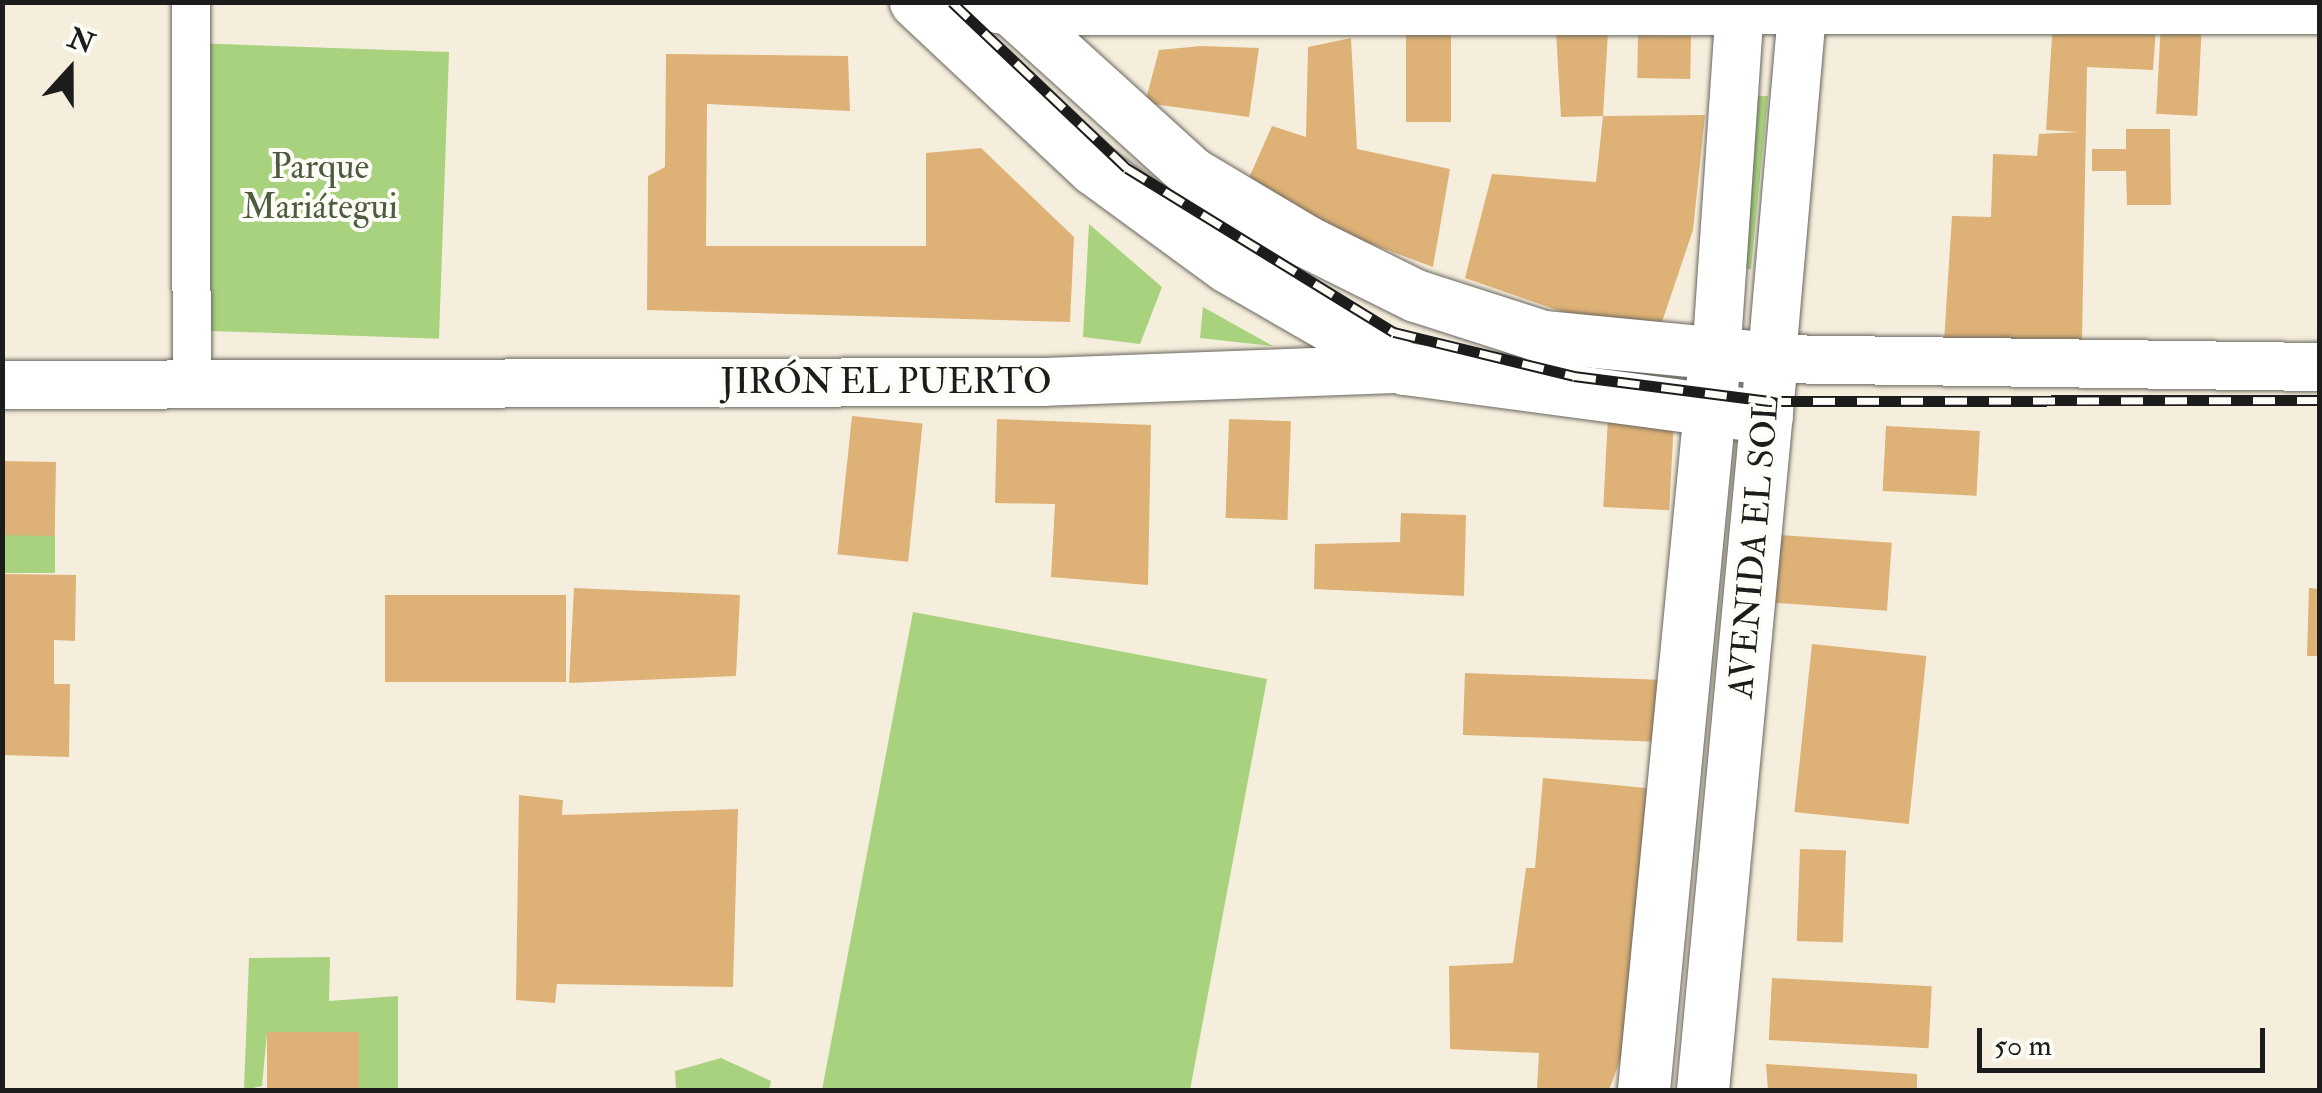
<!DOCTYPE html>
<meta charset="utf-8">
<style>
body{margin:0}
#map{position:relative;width:2322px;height:1093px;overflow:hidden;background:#f6eedc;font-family:"IM FELL Double Pica",serif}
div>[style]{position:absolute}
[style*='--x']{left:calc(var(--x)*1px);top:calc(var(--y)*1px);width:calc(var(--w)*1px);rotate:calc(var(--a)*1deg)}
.green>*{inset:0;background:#a8d27e;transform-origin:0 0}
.building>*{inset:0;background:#deb176;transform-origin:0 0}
.roads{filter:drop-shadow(0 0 2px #68665f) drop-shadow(0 0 2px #68665f)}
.minor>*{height:38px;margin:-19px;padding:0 19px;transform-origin:19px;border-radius:19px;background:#fff}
.tertiary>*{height:48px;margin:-24px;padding:0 24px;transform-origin:24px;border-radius:24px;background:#fff}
.secondary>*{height:52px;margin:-26px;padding:0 26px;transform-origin:26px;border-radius:26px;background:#fff}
.rail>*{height:11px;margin-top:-5.5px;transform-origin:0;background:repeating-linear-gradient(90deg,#fdfcf7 0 22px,#1c1c1c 0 44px);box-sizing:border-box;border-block:2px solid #1c1c1c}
span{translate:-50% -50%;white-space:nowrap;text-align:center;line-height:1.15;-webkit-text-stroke:8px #fdfcf7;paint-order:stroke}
.park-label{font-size:35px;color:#4d5c3e}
.street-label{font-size:35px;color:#1c1c1c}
.frame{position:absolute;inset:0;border:5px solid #1c1c1c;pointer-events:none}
.north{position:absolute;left:20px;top:20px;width:100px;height:100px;-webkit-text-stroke:8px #fdfcf7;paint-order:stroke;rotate:21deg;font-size:28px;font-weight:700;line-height:40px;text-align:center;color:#1c1c1c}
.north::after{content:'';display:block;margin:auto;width:35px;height:45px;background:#1c1c1c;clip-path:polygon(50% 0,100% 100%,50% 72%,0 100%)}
.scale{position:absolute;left:1977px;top:1028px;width:288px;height:45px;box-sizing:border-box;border:5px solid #1c1c1c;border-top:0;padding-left:12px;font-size:30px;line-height:35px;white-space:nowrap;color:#1c1c1c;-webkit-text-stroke:8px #fdfcf7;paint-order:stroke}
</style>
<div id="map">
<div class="green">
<i style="left:449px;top:52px;width:287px;height:256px;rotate:92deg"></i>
<i style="clip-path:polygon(1749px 96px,1768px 96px,1751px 269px,1737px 269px)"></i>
<i style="clip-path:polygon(1089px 224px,1162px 287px,1140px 344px,1083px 337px)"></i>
<i style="clip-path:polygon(1203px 307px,1273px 346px,1200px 338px)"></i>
<i style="left:3px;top:535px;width:52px;height:38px"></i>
<i style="clip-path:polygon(913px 612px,1267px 679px,1190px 1090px,822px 1090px)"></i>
<i style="clip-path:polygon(330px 957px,329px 1001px,398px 996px,398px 1090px,326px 1090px,359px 1088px,359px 1032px,267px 1033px,262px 1086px,244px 1090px,249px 958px)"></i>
<i style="clip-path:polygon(721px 1058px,771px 1081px,769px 1090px,676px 1090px,675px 1071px)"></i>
</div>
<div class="building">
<i style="clip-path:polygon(2053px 21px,2156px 28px,2153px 70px,2087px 67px,2082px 341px,1944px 342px,1952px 216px,1991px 217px,1993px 154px,2037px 156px,2039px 134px,2079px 132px,2046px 130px)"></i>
<i style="left:2161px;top:22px;width:41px;height:92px;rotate:3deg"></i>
<i style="left:1406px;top:31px;width:45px;height:91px"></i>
<i style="clip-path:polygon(1556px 31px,1608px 33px,1603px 116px,1705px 115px,1693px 230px,1661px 325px,1563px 312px,1465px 278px,1492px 174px,1596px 182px,1603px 116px,1561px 117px)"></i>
<i style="left:1638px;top:35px;width:53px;height:43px;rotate:1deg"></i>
<i style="clip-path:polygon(1351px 38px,1357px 149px,1450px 169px,1433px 267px,1355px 238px,1248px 180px,1272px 126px,1306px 137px,1308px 47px)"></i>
<i style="clip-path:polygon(1201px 46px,1259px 48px,1249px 117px,1145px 103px,1159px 50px)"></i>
<i style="clip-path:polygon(666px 54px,848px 56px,850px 111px,707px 104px,706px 246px,926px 246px,926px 153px,981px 148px,1074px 237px,1070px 322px,647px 310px,648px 176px,665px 167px)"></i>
<i style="clip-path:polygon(2126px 129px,2170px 129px,2171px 205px,2127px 205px,2126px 171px,2092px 171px,2092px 149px,2126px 149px)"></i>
<i style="left:852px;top:416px;width:71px;height:139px;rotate:6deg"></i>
<i style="left:1608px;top:417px;width:66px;height:90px;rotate:3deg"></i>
<i style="clip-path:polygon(997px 419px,1151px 425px,1148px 585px,1051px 577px,1055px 504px,995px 503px)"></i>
<i style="left:1229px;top:419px;width:62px;height:99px;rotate:2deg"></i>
<i style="left:1886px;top:426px;width:94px;height:65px;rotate:3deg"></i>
<i style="left:2px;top:461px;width:54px;height:74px;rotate:1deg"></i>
<i style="clip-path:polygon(1401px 513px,1466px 515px,1464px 596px,1314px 589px,1315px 544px,1400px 542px)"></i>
<i style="left:1780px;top:535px;width:112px;height:68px;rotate:4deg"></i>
<i style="clip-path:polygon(2px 574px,76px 575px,75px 641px,54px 640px,54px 684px,70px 684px,69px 757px,2px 755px)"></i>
<i style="clip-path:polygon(574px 588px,740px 595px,736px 676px,569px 683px)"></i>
<i style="clip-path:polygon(2309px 588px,2320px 589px,2320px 656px,2307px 656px)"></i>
<i style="left:385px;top:595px;width:181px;height:87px"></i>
<i style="left:1812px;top:644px;width:115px;height:169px;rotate:6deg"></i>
<i style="left:1465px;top:673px;width:194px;height:62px;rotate:2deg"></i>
<i style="clip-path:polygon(1543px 778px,1656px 789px,1623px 1052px,1609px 1090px,1537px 1090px,1539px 1053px,1450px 1049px,1449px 966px,1513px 963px,1526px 868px,1535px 868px)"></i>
<i style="clip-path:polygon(519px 795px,563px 800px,562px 815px,738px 809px,733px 987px,557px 984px,555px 1003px,516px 1000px)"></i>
<i style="left:1800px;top:849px;width:46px;height:92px;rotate:2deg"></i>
<i style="left:1772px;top:978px;width:160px;height:62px;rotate:3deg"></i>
<i style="left:359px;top:1032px;width:57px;height:92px;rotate:90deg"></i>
<i style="clip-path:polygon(1766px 1064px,1917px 1074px,1917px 1090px,1768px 1090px)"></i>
</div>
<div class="roads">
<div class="minor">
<i style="--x:191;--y:2;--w:385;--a:89.9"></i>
</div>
<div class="tertiary">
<i style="--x:956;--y:2;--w:55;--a:9.5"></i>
<i style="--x:1010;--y:11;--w:1310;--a:-0.04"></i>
<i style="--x:1803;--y:2;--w:358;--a:95"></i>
<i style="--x:1772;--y:359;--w:548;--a:0.84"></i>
<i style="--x:1716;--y:358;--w:357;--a:-86.1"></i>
<i style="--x:2;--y:385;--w:1041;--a:-0.17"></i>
<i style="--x:1043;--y:382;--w:362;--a:-2.1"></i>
</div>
<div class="secondary">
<i style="--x:916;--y:2;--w:244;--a:43.2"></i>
<i style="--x:1094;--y:169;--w:166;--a:36.2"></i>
<i style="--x:1228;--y:267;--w:204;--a:30"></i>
<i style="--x:1405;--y:369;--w:365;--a:7.6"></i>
<i style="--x:1003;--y:2;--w:256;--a:42.2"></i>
<i style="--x:1193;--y:174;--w:133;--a:30.8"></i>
<i style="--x:1307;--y:242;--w:122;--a:26.4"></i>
<i style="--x:1416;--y:296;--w:134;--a:17.8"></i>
<i style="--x:1544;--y:337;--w:229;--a:5.5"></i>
<i style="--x:1772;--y:359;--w:734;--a:95.39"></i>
<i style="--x:1644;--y:1090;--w:714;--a:-84.46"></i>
</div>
</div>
<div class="rail">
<i style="--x:952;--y:2;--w:241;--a:43.5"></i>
<i style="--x:1127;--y:168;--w:313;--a:31.6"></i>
<i style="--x:1394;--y:332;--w:185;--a:13.7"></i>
<i style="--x:1574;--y:376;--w:197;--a:7.3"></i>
<i style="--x:1769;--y:401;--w:551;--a:-0.1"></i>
</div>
<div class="park-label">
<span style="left:320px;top:187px">Parque<br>Mariátegui</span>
</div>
<div class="street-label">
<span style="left:886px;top:382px">JIRÓN EL PUERTO</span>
<span style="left:1754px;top:547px;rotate:-85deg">AVENIDA EL SOL</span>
</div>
<div class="frame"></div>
<div class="north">N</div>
<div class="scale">50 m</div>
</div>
